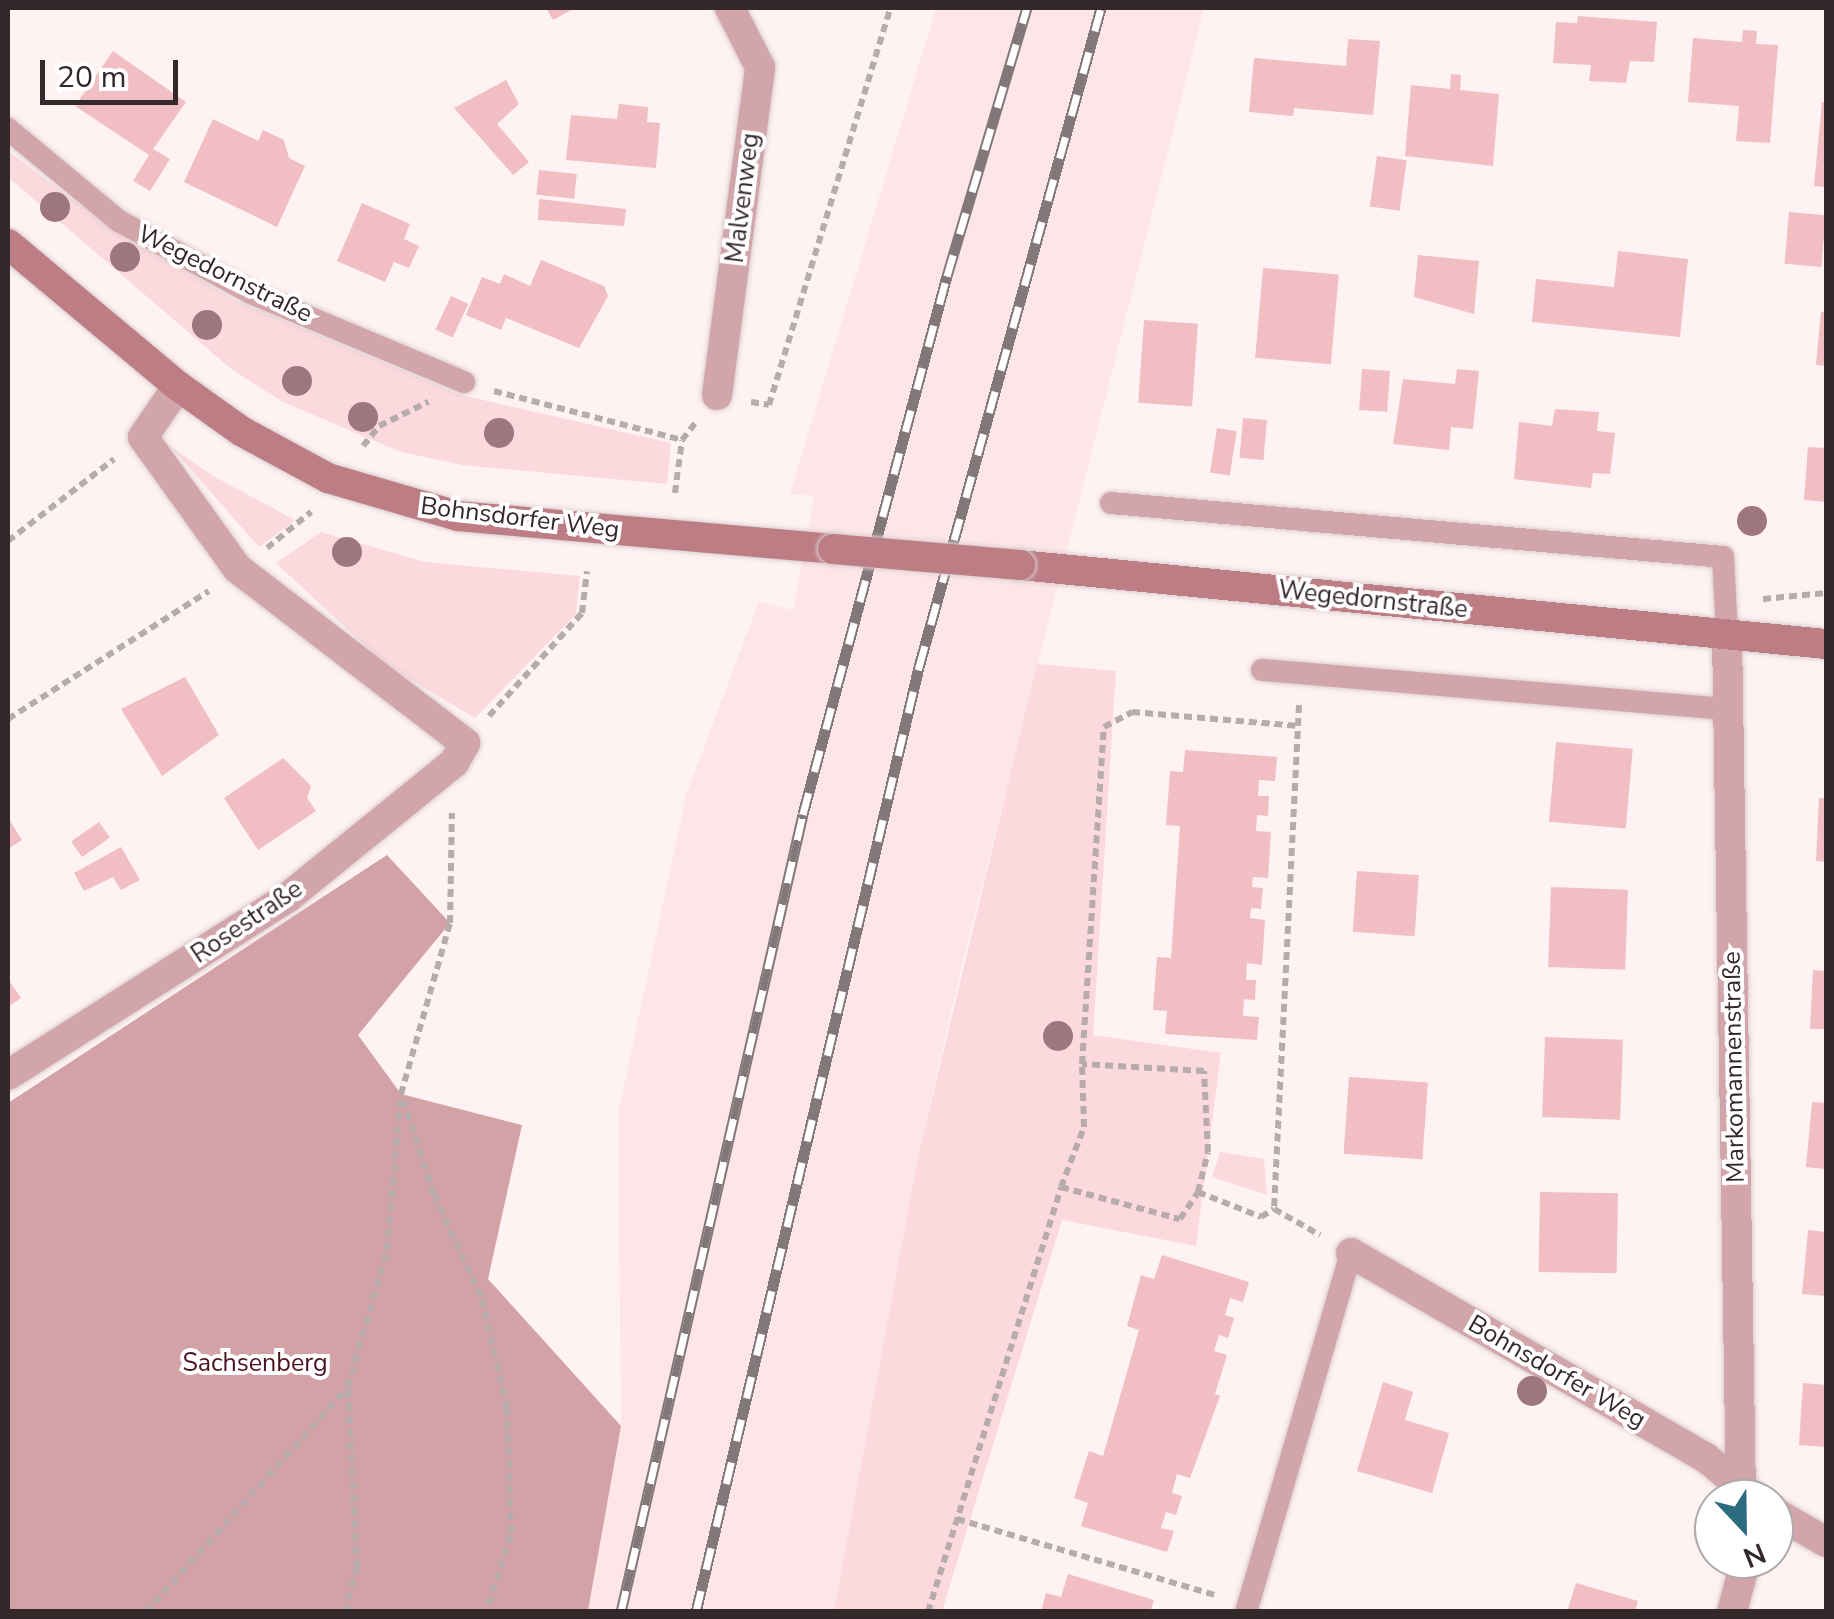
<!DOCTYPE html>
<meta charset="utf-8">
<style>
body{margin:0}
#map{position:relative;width:1834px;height:1619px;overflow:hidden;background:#fff2f3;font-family:"Nunito Sans",sans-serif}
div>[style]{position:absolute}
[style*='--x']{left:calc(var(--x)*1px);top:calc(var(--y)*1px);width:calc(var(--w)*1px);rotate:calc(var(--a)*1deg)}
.built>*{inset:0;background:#fee6e8}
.green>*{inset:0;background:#fbd9dc}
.forest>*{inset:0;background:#d3a2a7}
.building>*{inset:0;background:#f0bec3;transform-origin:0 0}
.path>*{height:6px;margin-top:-3px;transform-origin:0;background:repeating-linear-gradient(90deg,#b8abac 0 8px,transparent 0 13px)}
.roads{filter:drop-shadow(0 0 2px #dacecf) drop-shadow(0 0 2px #dacecf)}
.lane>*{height:22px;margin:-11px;padding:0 11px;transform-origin:11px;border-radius:11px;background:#d2a5aa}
.street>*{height:30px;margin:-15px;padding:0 15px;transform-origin:15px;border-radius:15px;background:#d2a5aa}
.secondary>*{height:30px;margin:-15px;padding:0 15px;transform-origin:15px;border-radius:15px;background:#bd7d85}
.rail>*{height:11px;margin-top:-5.5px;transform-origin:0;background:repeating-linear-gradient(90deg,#fff 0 22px,#837879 0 44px);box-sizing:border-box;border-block:2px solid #837879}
.bridges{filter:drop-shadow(0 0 2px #dacecf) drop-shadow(0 0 2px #dacecf)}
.secondary-bridge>*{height:30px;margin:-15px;padding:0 15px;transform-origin:15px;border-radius:15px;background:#bd7d85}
.trees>*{width:30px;height:30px;margin:-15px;border-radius:50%;background:#9d767e}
span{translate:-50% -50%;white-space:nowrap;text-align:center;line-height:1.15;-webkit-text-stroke:8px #fff;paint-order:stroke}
.street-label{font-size:25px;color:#34292a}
.park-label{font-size:25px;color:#4c111e}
.frame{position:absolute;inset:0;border:10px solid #34292a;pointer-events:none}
.north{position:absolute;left:1694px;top:1479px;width:100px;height:100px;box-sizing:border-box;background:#fff;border:2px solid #aea9aa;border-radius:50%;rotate:158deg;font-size:28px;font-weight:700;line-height:40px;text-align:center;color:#34292a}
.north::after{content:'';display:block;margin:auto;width:35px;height:45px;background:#2c6c80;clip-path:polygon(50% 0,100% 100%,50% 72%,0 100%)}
.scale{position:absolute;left:40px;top:60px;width:138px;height:45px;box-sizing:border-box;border:5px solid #34292a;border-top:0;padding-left:12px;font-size:30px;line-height:35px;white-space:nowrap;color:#34292a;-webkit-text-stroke:8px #fff;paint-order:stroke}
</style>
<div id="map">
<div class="built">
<i style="clip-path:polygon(936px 8px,1204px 8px,961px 969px,918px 1157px,834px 1611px,588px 1612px,621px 1426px,618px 1114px,686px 795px,759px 601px,793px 610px,814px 496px,790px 494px)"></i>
</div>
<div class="green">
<i style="clip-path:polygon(8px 151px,99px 219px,233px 299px,461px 395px,671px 443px,667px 484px,462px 465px,401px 452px,283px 402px,230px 368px,8px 177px)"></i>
<i style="clip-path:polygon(170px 446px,213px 476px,295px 520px,259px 547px)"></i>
<i style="clip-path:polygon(321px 532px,425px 562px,580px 576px,576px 614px,475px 718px,386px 665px,276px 563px)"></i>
<i style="clip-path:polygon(1037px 664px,1116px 671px,1093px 1035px,1221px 1053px,1196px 1246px,1062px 1220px,942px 1611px,834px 1611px,918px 1157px)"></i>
<i style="clip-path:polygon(1220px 1152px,1264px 1159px,1267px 1195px,1212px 1177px)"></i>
</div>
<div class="forest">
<i style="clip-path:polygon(387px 855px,450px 923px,358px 1035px,401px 1094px,522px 1125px,488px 1279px,621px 1426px,588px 1611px,8px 1611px,8px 1103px)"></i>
</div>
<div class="building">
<i style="clip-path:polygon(546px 8px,575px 8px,553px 20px)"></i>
<i style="clip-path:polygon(1578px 16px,1657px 22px,1654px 62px,1630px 61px,1626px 83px,1589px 81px,1591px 65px,1553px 63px,1556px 22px,1577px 23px)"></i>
<i style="clip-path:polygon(1743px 30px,1757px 31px,1756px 44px,1778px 45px,1770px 143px,1736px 141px,1739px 106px,1688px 102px,1693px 38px,1742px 42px)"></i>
<i style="clip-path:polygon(1348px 39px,1380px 41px,1373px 115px,1294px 108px,1293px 116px,1249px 112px,1254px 58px,1346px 66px)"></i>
<i style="clip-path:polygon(113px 51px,186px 102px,153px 149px,170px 159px,150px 191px,133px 181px,149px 155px,75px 106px)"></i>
<i style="clip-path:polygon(1451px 74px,1461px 75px,1460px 90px,1499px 94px,1493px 166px,1405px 156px,1411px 85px,1450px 89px)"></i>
<i style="clip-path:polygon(506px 80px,519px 104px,497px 124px,529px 162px,513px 175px,454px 108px)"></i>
<i style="clip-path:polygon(1822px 102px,1826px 102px,1826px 187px,1814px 186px)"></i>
<i style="clip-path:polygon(619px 104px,648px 107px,647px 122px,660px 123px,656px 168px,566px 160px,571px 115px,617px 119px)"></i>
<i style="clip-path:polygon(213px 119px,258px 141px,263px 130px,284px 140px,289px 158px,305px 166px,277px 227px,184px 182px)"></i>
<i style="left:1377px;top:156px;width:30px;height:51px;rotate:8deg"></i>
<i style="left:539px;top:170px;width:38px;height:25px;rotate:6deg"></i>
<i style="clip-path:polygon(539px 199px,626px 209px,624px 226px,538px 220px)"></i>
<i style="clip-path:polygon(362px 203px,410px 224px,404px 239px,419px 246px,409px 268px,394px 262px,385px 282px,337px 261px)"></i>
<i style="left:1789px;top:212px;width:37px;height:52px;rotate:5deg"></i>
<i style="clip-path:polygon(1618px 251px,1688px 259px,1680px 337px,1532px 322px,1536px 279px,1614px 287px)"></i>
<i style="clip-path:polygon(1418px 255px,1479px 261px,1474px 314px,1414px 297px)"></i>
<i style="clip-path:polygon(541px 260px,604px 286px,608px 296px,579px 348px,506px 318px,501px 330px,466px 315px,482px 277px,500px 284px,504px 274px,530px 286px)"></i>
<i style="left:1263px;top:268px;width:76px;height:90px;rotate:5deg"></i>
<i style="left:451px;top:296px;width:19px;height:37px;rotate:25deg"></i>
<i style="clip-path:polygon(1821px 312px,1826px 312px,1826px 366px,1816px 365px)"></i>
<i style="left:1144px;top:320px;width:54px;height:83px;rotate:4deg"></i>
<i style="left:1362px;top:369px;width:28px;height:41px;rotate:4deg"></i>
<i style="clip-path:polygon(1457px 369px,1479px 371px,1473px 429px,1451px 427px,1449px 450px,1393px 444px,1403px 379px,1455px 384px)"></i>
<i style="clip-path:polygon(1555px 409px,1599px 412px,1597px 431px,1615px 433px,1610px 474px,1593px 473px,1591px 488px,1514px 479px,1519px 422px,1552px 426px)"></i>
<i style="left:1243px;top:418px;width:24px;height:40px;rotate:5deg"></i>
<i style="left:1217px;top:428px;width:20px;height:45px;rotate:9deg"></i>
<i style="clip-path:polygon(1808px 447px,1826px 448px,1826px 502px,1804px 500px)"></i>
<i style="clip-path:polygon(185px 677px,219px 735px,162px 776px,121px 709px)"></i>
<i style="left:1556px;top:742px;width:77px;height:80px;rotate:5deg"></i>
<i style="clip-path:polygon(1185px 750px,1277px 757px,1275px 781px,1259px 780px,1258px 796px,1269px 796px,1268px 816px,1257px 815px,1256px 831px,1271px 832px,1268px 878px,1253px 877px,1252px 887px,1263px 888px,1261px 909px,1251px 908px,1250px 918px,1265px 920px,1262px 965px,1247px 963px,1246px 980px,1256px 980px,1255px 1000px,1244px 999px,1243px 1016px,1259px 1017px,1257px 1040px,1165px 1034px,1167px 1011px,1153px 1010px,1157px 957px,1171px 958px,1180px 826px,1166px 825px,1170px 771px,1183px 772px)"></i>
<i style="clip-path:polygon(283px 758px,311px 786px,307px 798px,316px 811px,258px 850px,224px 798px)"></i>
<i style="clip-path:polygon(1819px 798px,1826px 798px,1826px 862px,1816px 861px)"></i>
<i style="clip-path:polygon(8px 818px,22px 840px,8px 849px)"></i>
<i style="left:99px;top:822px;width:19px;height:34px;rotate:55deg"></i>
<i style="clip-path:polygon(121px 847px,140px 880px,121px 890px,113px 877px,84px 891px,74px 873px)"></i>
<i style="left:1357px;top:871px;width:62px;height:61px;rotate:4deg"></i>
<i style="left:1551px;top:887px;width:77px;height:80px;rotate:2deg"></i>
<i style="clip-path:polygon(1813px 970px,1826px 971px,1826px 1029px,1810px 1029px)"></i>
<i style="clip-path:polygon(8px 979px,21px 998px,8px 1007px)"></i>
<i style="left:1545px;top:1037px;width:78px;height:80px;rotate:2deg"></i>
<i style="left:1349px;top:1077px;width:79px;height:77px;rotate:4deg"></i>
<i style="clip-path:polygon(1812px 1102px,1826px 1103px,1826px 1169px,1806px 1167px)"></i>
<i style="left:1540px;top:1192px;width:78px;height:80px;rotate:1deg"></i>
<i style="clip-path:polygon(1808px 1230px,1826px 1232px,1826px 1296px,1802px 1294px)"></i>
<i style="clip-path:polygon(1162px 1255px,1249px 1282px,1243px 1302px,1230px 1298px,1225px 1315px,1234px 1318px,1228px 1338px,1219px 1335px,1214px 1351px,1227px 1355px,1215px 1394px,1220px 1396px,1190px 1478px,1177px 1474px,1172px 1493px,1182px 1496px,1176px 1515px,1166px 1512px,1161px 1528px,1174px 1531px,1167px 1552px,1081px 1526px,1088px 1503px,1074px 1498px,1089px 1451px,1103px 1456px,1139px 1330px,1127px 1326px,1141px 1275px,1154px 1279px)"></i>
<i style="clip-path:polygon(1383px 1382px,1413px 1392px,1405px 1420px,1449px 1433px,1432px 1493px,1357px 1471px)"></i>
<i style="clip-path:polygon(1803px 1383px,1826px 1385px,1826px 1447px,1799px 1445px)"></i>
<i style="clip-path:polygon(1068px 1574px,1154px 1600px,1150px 1612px,1041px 1612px,1046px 1593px,1061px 1597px)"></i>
<i style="clip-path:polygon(1576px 1583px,1638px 1601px,1635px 1612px,1567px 1612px)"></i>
</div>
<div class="path">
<i style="--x:494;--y:391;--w:194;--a:14.6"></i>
<i style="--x:751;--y:402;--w:18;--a:9"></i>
<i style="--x:769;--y:405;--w:415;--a:-73"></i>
<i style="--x:363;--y:446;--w:26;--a:-51"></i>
<i style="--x:379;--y:426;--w:55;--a:-26.1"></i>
<i style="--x:675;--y:493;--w:53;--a:-82.5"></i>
<i style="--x:682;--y:440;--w:24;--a:-52"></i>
<i style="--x:8;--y:541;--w:134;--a:-37.7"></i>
<i style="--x:267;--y:548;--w:57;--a:-39.3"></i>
<i style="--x:1763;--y:599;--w:63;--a:-5.4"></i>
<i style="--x:1299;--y:705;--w:505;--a:92.84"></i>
<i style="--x:1274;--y:1209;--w:53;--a:29.5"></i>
<i style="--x:489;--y:716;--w:139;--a:-47.9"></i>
<i style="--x:582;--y:613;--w:42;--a:-83.2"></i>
<i style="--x:8;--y:719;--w:238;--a:-32.5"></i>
<i style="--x:403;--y:1100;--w:100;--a:71.9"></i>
<i style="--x:434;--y:1195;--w:115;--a:65.2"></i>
<i style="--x:482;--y:1299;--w:112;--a:77.1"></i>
<i style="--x:507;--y:1408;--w:127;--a:88.2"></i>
<i style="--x:511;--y:1535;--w:81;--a:108"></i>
<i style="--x:1061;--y:1187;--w:64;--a:-69"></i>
<i style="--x:1084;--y:1127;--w:63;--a:-91.8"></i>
<i style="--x:1198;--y:1192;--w:68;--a:21.6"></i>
<i style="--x:1261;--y:1217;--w:15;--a:-32"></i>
<i style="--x:957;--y:1519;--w:272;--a:16.4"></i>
<i style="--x:146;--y:1612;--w:301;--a:-48.1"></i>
<i style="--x:345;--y:1612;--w:47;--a:-75.1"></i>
<i style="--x:357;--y:1567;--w:180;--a:-92.9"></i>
<i style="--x:348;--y:1387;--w:142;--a:-74.1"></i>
<i style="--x:387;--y:1250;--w:157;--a:-84.9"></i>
<i style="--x:401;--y:1094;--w:178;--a:-74"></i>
<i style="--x:450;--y:923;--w:110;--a:-89"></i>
<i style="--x:928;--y:1612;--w:445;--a:-72.6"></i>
<i style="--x:1061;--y:1187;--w:123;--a:15.1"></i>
<i style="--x:1180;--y:1219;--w:32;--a:-56"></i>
<i style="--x:1198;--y:1192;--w:41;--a:-76"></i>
<i style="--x:1208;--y:1152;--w:81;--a:-92.8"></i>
<i style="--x:1204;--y:1071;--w:122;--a:-176.7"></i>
<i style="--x:1082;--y:1064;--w:338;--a:-86.3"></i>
<i style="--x:1104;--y:727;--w:32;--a:-28"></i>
<i style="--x:1132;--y:712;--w:167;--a:4.8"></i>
</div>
<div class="roads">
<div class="lane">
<i style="--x:8;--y:129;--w:144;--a:39.7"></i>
<i style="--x:119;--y:221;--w:150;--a:28.6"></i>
<i style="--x:251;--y:293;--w:231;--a:22.7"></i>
<i style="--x:1111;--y:503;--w:614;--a:5.04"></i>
<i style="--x:1723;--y:557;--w:77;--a:87"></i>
<i style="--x:1262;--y:670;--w:466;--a:4.8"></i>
<i style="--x:1246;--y:1612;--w:374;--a:-73.7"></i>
</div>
<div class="street">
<i style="--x:717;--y:395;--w:331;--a:-82.5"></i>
<i style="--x:760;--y:67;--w:66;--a:-117"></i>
<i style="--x:1727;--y:634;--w:865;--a:89.07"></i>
<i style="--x:8;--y:1075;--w:330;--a:-32.4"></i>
<i style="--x:287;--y:898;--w:215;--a:-39"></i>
<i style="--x:454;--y:763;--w:23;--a:-61"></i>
<i style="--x:465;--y:743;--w:287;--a:-142.5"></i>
<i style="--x:237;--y:568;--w:161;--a:-125.7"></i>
<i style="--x:143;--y:437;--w:62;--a:-55.5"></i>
<i style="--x:1351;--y:1253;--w:410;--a:30"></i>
<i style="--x:1706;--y:1458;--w:57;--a:39.3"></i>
<i style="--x:1774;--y:1512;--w:60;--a:30"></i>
<i style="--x:1732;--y:1612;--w:55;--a:-75.2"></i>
</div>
<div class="secondary">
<i style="--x:8;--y:244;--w:222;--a:39.9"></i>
<i style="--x:178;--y:386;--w:77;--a:35.5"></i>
<i style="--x:241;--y:431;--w:99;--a:28.4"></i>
<i style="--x:328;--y:478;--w:135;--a:16.3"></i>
<i style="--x:458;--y:516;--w:376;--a:5"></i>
<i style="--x:1020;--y:565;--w:810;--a:5.6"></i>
</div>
</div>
<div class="rail">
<i style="--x:621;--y:1612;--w:818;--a:-77.15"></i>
<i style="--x:803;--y:814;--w:557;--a:-75.02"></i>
<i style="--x:947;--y:276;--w:280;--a:-73.4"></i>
<i style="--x:696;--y:1612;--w:971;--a:-76.72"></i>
<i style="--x:919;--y:667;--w:684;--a:-74.56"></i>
</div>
<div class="bridges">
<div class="secondary-bridge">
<i style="--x:833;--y:549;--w:188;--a:4.9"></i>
</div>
</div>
<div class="trees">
<i style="left:55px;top:207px"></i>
<i style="left:125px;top:257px"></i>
<i style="left:207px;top:325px"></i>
<i style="left:297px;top:381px"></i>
<i style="left:363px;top:417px"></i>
<i style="left:499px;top:433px"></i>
<i style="left:1752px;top:521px"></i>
<i style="left:347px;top:552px"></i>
<i style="left:1058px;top:1036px"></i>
<i style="left:1532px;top:1391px"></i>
</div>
<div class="street-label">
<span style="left:743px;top:198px;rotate:-83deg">Malvenweg</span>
<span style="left:225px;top:274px;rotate:26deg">Wegedornstraße</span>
<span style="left:520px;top:518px;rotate:7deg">Bohnsdorfer Weg</span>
<span style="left:1373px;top:600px;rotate:6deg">Wegedornstraße</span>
<span style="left:247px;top:922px;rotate:-34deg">Rosestraße</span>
<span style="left:1734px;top:1067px;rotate:-91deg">Markomannenstraße</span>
<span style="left:1557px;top:1372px;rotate:30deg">Bohnsdorfer Weg</span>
</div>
<div class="park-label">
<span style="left:255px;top:1363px">Sachsenberg</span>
</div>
<div class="frame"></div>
<div class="north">N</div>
<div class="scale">20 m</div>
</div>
